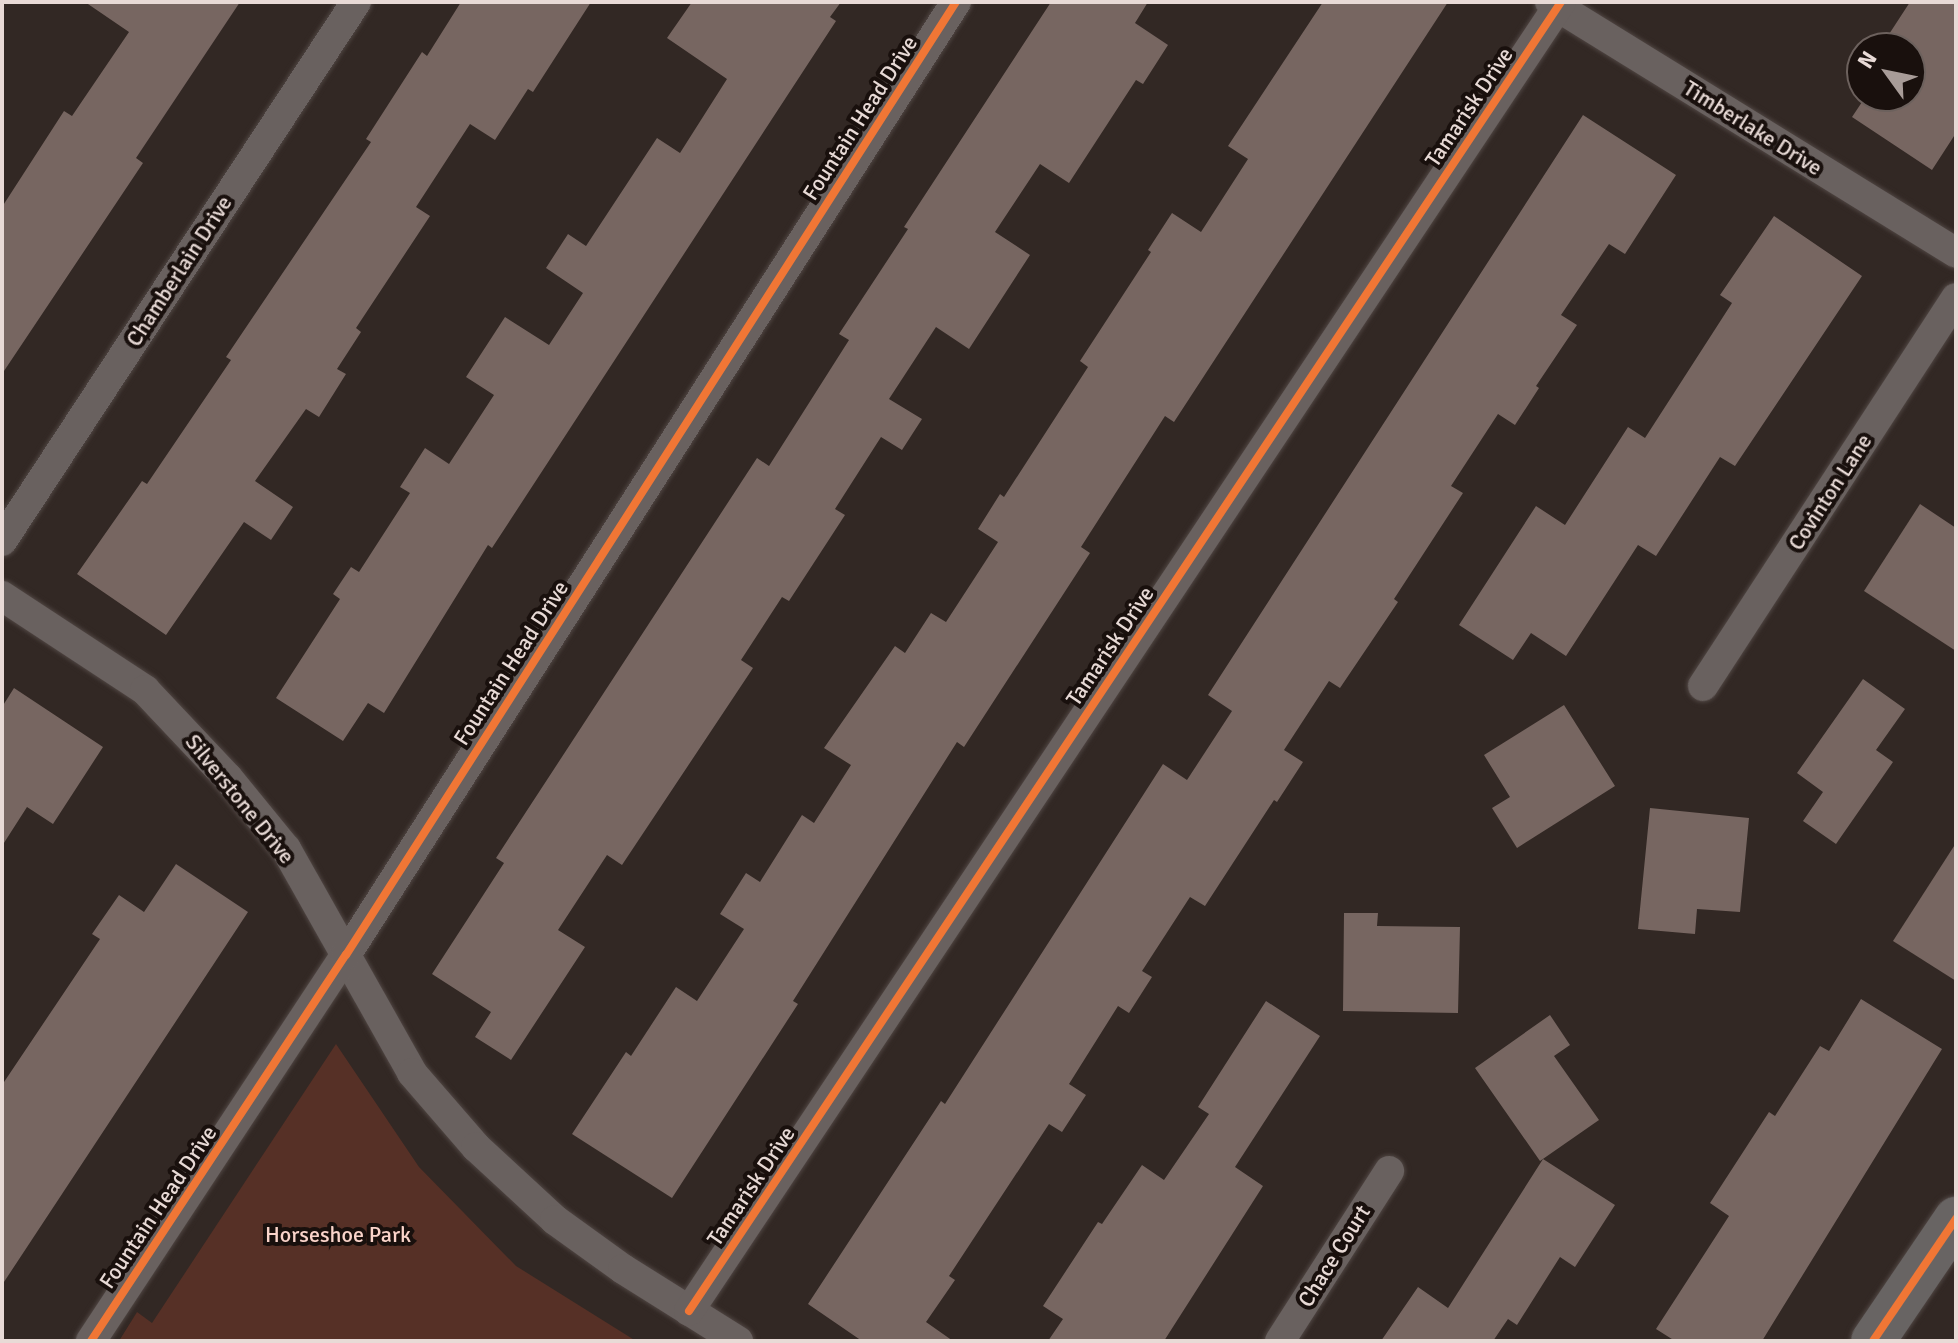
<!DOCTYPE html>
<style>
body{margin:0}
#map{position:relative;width:1958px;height:1343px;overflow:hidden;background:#322824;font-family:Signika,sans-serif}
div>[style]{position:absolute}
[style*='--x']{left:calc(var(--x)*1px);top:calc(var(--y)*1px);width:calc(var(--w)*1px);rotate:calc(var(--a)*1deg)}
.green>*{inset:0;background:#563026}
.building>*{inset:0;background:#776661}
.roads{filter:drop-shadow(0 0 2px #4f4542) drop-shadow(0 0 2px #4f4542)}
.street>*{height:30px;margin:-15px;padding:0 15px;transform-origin:15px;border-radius:15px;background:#69615f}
.secondary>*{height:44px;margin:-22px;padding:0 22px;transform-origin:22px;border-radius:22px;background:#686463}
.cycleway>*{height:8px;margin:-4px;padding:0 4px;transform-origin:4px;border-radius:4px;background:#f07635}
span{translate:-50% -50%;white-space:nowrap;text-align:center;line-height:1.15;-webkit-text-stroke:8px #19100d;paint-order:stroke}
.street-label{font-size:22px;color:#e8dad6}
.park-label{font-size:22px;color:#fad4ca}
.frame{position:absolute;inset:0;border:4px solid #e8dad6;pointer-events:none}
.north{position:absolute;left:1846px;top:32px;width:80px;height:80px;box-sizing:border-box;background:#19100d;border:2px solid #6c615d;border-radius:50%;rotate:303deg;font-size:22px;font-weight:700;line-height:32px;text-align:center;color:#e8dad6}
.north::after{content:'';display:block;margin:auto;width:28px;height:36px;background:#a89c98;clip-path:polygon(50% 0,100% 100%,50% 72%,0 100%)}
</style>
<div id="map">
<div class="green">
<i style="clip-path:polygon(336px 1044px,419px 1167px,516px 1266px,636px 1341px,119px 1341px,137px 1312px,152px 1323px)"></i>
</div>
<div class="building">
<i style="clip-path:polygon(85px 2px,240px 2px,136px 158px,143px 163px,2px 374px,2px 207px,64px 111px,72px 116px,129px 32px)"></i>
<i style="clip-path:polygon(461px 2px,591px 2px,533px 92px,528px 89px,495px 140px,470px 124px,416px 207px,430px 216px,356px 328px,361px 332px,337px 369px,346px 374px,319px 417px,306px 409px,255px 481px,293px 507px,271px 540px,244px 522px,166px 635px,77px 574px,142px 481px,147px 484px,231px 360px,226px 357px,371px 142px,366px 139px,422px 52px,427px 56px)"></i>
<i style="clip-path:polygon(692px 2px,841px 2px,830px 17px,836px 21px,492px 548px,488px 545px,384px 713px,368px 703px,343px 741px,276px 698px,340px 599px,333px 594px,351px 567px,359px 572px,410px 493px,400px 487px,425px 448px,449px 464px,494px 395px,466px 377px,505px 317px,549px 345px,583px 293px,546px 268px,568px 234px,586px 246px,657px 138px,680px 153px,727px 79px,667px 38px)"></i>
<i style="clip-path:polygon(1051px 2px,1148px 2px,1135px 23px,1168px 45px,1143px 84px,1136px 80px,1069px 183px,1040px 164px,995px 232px,1030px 255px,969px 349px,936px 327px,889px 399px,922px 419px,902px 450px,881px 437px,835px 509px,845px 515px,789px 601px,782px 597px,741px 660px,753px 668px,622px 865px,607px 855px,558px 930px,585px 947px,511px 1060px,475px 1037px,491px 1012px,432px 974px,504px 863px,496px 858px,757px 458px,769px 466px,849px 340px,839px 334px,908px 229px,904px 227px)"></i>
<i style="clip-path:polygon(1323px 2px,1448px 2px,1174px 422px,1165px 416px,1081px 547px,1090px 553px,964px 747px,957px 742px,793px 1001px,798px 1004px,672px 1198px,572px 1134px,626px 1052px,631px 1056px,676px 987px,697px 1001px,744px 929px,720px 914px,746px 873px,760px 882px,802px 815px,814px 823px,851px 765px,824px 748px,895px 646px,905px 653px,931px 613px,946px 622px,998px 542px,978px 529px,1000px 494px,1004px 497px,1088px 367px,1080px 361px,1151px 252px,1148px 250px,1172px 213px,1201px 232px,1248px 159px,1228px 146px)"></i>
<i style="clip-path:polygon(1910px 2px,1956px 2px,1956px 133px,1932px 170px,1852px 117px,1866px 96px,1910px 96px,1910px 48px,1880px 48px)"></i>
<i style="clip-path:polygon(1583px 115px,1676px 175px,1625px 254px,1609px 244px,1561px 315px,1577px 325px,1536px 386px,1539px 388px,1515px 425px,1498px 414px,1451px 486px,1463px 493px,1394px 599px,1398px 602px,1340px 688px,1329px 681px,1284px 750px,1303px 762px,1277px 802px,1274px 800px,1205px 906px,1190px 897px,1142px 971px,1152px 977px,1129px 1013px,1118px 1006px,1069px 1084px,1086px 1095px,1062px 1132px,1049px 1124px,949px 1276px,955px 1280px,926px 1322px,953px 1341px,862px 1341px,808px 1304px,941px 1101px,945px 1104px,1163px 764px,1187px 780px,1232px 711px,1208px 695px)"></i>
<i style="clip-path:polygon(1774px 216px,1862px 276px,1735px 466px,1720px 457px,1656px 556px,1638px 545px,1566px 656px,1531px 633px,1513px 660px,1459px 625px,1536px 506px,1565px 525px,1628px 427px,1645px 438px,1732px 303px,1720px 295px)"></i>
<i style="clip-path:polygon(1920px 504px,1956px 528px,1956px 651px,1864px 591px)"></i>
<i style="clip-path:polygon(1863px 679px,1905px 709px,1876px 750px,1893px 762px,1836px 844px,1803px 821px,1823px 792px,1797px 773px)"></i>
<i style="clip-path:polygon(14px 688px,103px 747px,53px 824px,27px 807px,2px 846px,2px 707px)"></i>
<i style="clip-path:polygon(1564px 705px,1615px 786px,1517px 848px,1492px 808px,1510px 797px,1484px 755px)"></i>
<i style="clip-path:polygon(1650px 808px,1749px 818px,1740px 912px,1697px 909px,1695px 934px,1638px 929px)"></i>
<i style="clip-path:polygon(1956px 843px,1956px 981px,1893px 941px)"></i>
<i style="clip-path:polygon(176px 864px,248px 912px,2px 1285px,2px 1085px,100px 939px,92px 934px,119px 895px,144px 912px)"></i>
<i style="clip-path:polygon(1344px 913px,1378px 913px,1377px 926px,1460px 927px,1458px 1013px,1343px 1011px)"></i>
<i style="clip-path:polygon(1861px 999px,1942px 1049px,1762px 1341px,1675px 1341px,1656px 1329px,1729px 1216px,1710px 1203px,1769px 1112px,1775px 1116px,1820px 1046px,1829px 1051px)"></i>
<i style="clip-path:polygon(1266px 1001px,1320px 1036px,1235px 1167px,1263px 1186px,1164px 1341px,1048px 1341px,1063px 1319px,1043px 1306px,1098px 1222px,1102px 1224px,1142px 1165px,1164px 1180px,1209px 1114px,1198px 1107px)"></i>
<i style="clip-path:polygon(1550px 1015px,1570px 1045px,1554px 1056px,1599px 1120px,1540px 1161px,1475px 1068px)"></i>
<i style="clip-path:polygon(1543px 1159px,1615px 1205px,1575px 1267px,1560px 1257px,1517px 1325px,1508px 1319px,1493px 1341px,1381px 1341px,1418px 1287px,1448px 1308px)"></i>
</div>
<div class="roads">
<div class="street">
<i style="--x:1550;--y:2;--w:477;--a:31.7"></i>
<i style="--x:2;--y:541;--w:645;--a:-56.7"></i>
<i style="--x:2;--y:596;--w:171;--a:33.3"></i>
<i style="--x:145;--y:690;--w:121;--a:46.7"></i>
<i style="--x:228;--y:778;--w:92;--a:50.8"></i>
<i style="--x:286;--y:849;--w:257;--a:60.6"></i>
<i style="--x:412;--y:1073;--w:98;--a:49.1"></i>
<i style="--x:476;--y:1147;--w:108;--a:42.7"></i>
<i style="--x:555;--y:1220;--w:84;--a:35.8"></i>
<i style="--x:623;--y:1269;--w:136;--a:32.1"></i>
<i style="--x:1703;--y:686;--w:463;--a:-56.9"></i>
<i style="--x:689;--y:1311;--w:1573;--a:-56.33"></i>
<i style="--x:91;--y:1341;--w:463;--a:-56.6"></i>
<i style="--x:346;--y:955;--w:1132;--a:-57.38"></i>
<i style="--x:1280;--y:1341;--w:202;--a:-57.3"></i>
</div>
<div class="secondary">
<i style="--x:1873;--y:1341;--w:148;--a:-55.8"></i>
</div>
</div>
<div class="cycleway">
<i style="--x:689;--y:1311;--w:1573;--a:-56.33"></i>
<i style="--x:91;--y:1341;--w:463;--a:-56.6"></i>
<i style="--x:346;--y:955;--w:1132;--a:-57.38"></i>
<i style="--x:1873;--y:1341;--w:148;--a:-55.8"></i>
</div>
<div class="street-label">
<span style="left:1469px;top:107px;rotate:-56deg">Tamarisk Drive</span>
<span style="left:860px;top:118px;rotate:-57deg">Fountain Head Drive</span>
<span style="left:1753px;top:128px;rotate:32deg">Timberlake Drive</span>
<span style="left:179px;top:271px;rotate:-57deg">Chamberlain Drive</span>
<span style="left:1830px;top:492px;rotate:-57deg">Covinton Lane</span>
<span style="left:1110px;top:646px;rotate:-56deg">Tamarisk Drive</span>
<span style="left:511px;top:663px;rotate:-57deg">Fountain Head Drive</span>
<span style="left:240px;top:799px;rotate:51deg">Silverstone Drive</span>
<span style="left:751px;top:1186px;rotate:-56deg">Tamarisk Drive</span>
<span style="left:158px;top:1207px;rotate:-56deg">Fountain Head Drive</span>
<span style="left:1334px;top:1256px;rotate:-58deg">Chace Court</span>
</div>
<div class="park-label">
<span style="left:338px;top:1235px">Horseshoe Park</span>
</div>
<div class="frame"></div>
<div class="north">N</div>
</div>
